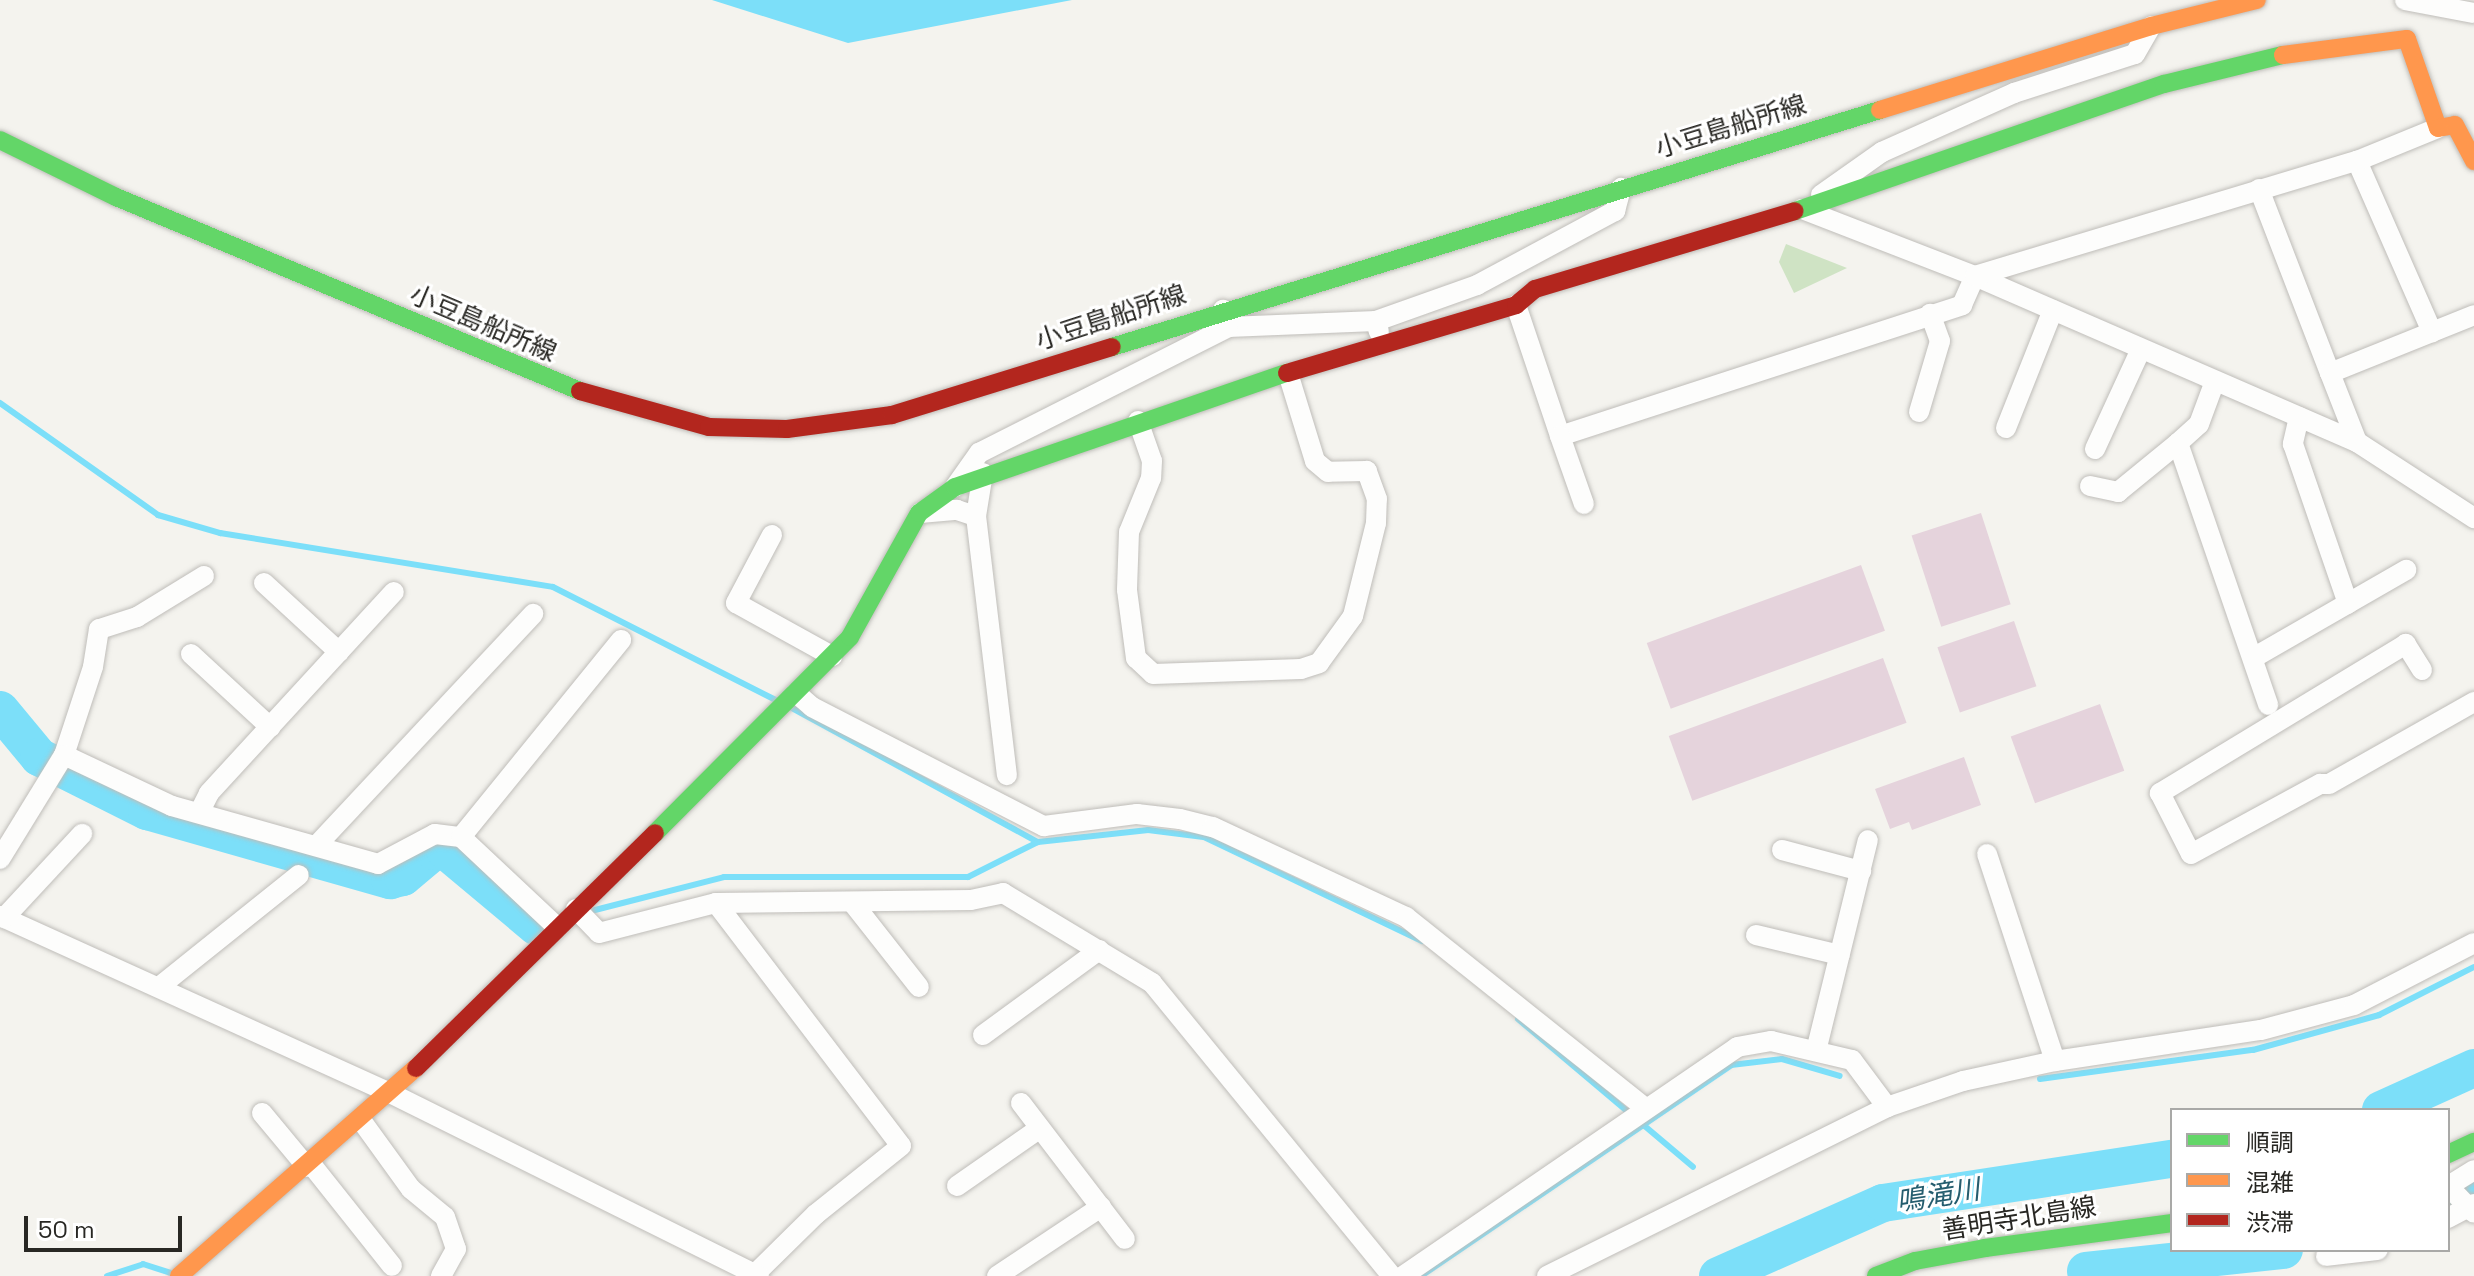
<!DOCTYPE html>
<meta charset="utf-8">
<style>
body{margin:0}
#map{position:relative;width:2474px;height:1276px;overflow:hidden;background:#f4f3ee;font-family:"Space Grotesk","Noto Sans JP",sans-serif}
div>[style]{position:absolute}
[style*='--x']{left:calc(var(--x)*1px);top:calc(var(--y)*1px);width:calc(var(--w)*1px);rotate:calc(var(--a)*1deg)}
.green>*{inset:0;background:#cfe3c4}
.water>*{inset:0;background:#7cdff9}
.stream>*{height:6px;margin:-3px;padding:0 3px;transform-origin:3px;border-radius:3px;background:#7cdff9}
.river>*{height:38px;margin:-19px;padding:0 19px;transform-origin:19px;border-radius:19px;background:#7cdff9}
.building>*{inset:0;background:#e5d3dc;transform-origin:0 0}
.roads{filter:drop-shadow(0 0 2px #bfbdb9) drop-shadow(0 0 2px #bfbdb9)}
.street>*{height:20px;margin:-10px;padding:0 10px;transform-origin:10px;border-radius:10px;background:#fdfdfc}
.fast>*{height:18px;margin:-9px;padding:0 9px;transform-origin:9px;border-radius:9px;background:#63d668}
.slow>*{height:18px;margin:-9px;padding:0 9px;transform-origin:9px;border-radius:9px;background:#ff974d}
.jam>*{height:18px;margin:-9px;padding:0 9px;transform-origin:9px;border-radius:9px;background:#b3261e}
span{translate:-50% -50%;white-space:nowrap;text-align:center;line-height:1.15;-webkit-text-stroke:6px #fff;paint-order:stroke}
.street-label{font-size:26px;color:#282723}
.water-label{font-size:28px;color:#255d6e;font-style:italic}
.legend{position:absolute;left:2170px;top:1108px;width:280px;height:144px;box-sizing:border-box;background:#fff;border:2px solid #a9a9a7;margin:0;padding:10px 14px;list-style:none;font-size:24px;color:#282723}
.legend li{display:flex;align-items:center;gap:16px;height:40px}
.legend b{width:40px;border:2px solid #a9a9a7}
.scale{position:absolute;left:24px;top:1216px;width:158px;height:36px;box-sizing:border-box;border:4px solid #282723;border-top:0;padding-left:10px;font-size:24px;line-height:28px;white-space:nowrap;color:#282723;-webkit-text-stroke:6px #fff;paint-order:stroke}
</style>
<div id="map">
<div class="green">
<i style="clip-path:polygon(1786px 244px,1847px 268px,1794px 293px,1779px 262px)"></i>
</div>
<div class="water">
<i style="clip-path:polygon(712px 0,1072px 0,848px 43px)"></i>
</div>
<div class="stream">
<i style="--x:0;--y:403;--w:194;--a:35.3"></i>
<i style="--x:158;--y:515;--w:65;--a:16.2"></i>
<i style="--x:220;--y:533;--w:337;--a:9.2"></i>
<i style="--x:553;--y:587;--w:252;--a:26.9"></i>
<i style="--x:792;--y:708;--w:280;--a:28.6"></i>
<i style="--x:1038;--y:842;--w:111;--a:-6.2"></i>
<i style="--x:1148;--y:830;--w:56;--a:7.1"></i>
<i style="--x:1204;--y:837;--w:242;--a:25.5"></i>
<i style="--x:595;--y:910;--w:133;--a:-14.3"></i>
<i style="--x:724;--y:877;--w:244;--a:0"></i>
<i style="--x:968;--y:877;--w:78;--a:-26.6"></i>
<i style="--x:1518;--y:1019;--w:229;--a:40.2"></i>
<i style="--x:2040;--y:1079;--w:215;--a:-7.8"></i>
<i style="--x:2253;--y:1050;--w:131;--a:-15.5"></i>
<i style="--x:2379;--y:1015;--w:106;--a:-26.8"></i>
<i style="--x:107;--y:1276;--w:38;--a:-18"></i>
<i style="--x:143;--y:1264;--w:29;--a:18"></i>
<i style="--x:1421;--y:1276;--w:375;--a:-34.2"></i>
<i style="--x:1731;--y:1065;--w:51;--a:-6.7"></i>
<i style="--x:1782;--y:1059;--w:60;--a:16.3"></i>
</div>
<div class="river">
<i style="--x:0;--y:710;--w:61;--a:50.3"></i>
<i style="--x:39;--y:757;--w:121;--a:26.6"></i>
<i style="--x:147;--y:811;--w:253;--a:15.9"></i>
<i style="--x:390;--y:880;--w:13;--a:-13"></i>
<i style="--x:403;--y:877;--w:40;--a:-40"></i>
<i style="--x:434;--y:851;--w:11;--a:-5"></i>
<i style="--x:445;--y:850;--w:119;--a:39.9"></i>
<i style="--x:2381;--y:1110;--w:102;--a:-24.3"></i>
<i style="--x:2448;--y:1203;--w:29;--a:-27"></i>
<i style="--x:2086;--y:1271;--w:199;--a:-6.1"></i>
<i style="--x:1718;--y:1276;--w:180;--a:-23.9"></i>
<i style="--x:1883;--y:1203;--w:292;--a:-8.7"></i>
</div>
<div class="building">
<i style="left:1981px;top:513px;width:96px;height:73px;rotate:72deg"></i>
<i style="left:1861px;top:565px;width:70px;height:228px;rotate:70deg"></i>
<i style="left:2014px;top:621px;width:69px;height:81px;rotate:71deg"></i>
<i style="left:1883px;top:658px;width:69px;height:228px;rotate:70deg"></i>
<i style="left:2100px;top:704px;width:71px;height:95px;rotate:70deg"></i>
<i style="clip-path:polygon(1964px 757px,1981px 805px,1912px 830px,1909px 822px,1890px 829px,1875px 789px)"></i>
</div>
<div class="roads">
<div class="street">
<i style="--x:2405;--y:0;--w:70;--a:10.7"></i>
<i style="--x:2357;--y:161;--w:187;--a:66.3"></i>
<i style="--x:2259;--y:189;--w:197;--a:68.9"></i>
<i style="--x:1821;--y:195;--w:75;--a:-35.2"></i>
<i style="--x:1882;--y:152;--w:145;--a:-24.1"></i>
<i style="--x:2014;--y:93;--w:127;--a:-17.9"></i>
<i style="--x:2135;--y:54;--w:32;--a:-60"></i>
<i style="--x:1802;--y:209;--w:186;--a:21.2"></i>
<i style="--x:1975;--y:276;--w:417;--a:23.5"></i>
<i style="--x:2357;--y:442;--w:140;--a:33"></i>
<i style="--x:1516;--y:305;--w:138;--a:71.4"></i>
<i style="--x:1560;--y:436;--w:423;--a:-18"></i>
<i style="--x:1962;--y:305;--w:32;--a:-66"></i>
<i style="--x:1975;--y:276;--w:399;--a:-16.8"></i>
<i style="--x:2357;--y:161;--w:87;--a:-22.2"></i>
<i style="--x:1376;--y:321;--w:107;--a:-19.6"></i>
<i style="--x:1477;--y:285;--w:157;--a:-28.2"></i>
<i style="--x:1615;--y:211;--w:24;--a:-75"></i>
<i style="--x:1228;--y:327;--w:148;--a:-2.3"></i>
<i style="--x:1376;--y:321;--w:11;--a:75"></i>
<i style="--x:1919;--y:412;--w:74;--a:-73.5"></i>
<i style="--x:1940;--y:341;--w:29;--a:-110"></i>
<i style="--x:2299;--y:417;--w:28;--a:103"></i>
<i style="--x:2293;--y:444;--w:169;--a:71"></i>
<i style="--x:1138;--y:421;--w:42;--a:70.7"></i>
<i style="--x:1152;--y:461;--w:17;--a:93"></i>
<i style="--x:1151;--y:478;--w:58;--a:112.2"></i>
<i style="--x:1129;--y:532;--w:58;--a:92"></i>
<i style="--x:1127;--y:590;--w:69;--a:82.5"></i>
<i style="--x:1136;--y:658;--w:23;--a:43"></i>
<i style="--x:1153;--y:674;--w:148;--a:-1.9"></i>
<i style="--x:1301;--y:669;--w:19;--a:-18"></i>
<i style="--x:1319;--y:663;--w:58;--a:-54.1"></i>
<i style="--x:1353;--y:616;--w:96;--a:-76.1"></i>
<i style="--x:1376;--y:523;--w:24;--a:-88"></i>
<i style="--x:1377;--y:499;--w:30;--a:-110"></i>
<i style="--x:1367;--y:471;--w:39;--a:179"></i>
<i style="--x:1328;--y:472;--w:17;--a:-140"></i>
<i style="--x:1315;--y:461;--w:92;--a:-107.1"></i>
<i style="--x:2006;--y:428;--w:127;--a:-68.3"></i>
<i style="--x:1560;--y:436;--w:72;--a:70.6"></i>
<i style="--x:2357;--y:442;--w:74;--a:-111.4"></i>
<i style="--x:2330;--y:373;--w:155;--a:-21.9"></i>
<i style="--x:2178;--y:443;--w:277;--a:71"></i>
<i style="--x:2095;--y:449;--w:110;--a:-65.3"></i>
<i style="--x:983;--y:473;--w:44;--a:99.2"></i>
<i style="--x:976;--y:516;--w:261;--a:83.2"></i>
<i style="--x:2090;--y:486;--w:29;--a:12"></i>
<i style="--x:2118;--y:492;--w:77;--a:-39.2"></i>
<i style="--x:2178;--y:443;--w:28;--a:-42"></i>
<i style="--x:2199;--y:424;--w:46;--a:-69.6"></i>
<i style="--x:955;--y:487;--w:42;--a:-54.8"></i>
<i style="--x:979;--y:453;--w:279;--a:-26.8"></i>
<i style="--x:1228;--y:327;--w:18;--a:-106"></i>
<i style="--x:920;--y:513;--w:37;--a:-5"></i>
<i style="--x:957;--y:510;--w:20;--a:18"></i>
<i style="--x:772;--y:535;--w:77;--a:117.9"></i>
<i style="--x:736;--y:603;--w:110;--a:28.9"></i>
<i style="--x:204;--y:576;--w:79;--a:148.5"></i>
<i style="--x:137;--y:617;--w:40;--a:162"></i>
<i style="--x:99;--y:629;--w:38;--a:99"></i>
<i style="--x:93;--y:667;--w:93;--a:108.2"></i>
<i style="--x:64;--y:755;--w:119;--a:25.3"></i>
<i style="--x:172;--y:806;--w:214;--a:15.7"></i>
<i style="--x:378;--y:864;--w:64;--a:-27.8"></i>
<i style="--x:435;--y:834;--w:26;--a:7"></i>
<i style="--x:461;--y:837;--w:132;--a:43.2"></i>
<i style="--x:264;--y:583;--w:102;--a:42.6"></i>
<i style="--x:191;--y:654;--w:108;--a:42.7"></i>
<i style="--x:2253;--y:658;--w:177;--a:-29.9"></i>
<i style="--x:2422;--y:670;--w:31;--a:-122"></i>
<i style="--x:2406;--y:644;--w:288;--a:148.8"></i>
<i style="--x:2160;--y:793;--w:68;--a:63.1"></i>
<i style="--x:2191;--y:854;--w:147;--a:-28.5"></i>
<i style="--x:2320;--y:784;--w:9;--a:0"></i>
<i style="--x:2329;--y:784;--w:167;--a:-29.5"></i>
<i style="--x:796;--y:693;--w:21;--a:41"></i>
<i style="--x:812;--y:707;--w:261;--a:27.2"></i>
<i style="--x:1044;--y:826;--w:94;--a:-7.4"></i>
<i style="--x:1137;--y:814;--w:43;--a:6.6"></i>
<i style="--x:1180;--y:819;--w:34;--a:14"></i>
<i style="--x:1213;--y:827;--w:213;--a:25"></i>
<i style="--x:1406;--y:917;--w:305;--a:38.6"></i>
<i style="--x:199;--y:813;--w:22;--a:-63"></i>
<i style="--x:209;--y:793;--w:273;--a:-47.4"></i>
<i style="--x:461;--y:837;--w:254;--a:-50.9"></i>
<i style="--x:316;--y:846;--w:318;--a:-46.9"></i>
<i style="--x:1782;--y:850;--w:82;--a:14.9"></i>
<i style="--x:1987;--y:854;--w:218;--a:71.8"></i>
<i style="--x:0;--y:859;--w:122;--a:-58.4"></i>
<i style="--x:852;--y:902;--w:108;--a:51.8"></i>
<i style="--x:716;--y:903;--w:305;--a:52.7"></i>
<i style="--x:901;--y:1146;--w:109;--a:141.3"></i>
<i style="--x:816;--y:1214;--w:86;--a:135.5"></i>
<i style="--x:576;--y:909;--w:33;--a:46"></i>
<i style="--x:599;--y:933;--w:121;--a:-14.4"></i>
<i style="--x:716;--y:903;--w:255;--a:-0.7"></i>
<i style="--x:971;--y:900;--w:33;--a:-12"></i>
<i style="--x:1003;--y:893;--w:174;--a:31.1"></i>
<i style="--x:1152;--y:983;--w:379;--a:50.7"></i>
<i style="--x:0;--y:916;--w:428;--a:24.4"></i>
<i style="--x:390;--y:1093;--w:412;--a:26.4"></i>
<i style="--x:4;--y:918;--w:115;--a:-47.1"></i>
<i style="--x:1756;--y:935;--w:86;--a:13.4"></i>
<i style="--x:159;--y:987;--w:179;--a:-38.7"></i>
<i style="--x:983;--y:1035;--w:144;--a:-36.2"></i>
<i style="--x:1816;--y:1051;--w:217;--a:-76.2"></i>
<i style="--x:1021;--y:1103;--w:171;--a:52.6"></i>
<i style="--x:262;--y:1113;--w:70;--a:50.2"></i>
<i style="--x:361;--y:1120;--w:85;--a:54.1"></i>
<i style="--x:411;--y:1189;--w:44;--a:39.5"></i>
<i style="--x:445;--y:1217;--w:34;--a:71"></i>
<i style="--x:456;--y:1249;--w:31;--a:119"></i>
<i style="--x:311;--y:1164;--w:130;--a:51.5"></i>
<i style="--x:2450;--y:1185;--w:28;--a:-32"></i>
<i style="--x:957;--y:1186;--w:101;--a:-34.9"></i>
<i style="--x:2448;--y:1186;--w:37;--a:46"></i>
<i style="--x:2448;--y:1218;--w:30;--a:-28"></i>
<i style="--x:2326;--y:1256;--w:52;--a:-6.6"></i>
<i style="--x:997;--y:1276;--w:125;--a:-33.6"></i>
<i style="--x:1403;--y:1276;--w:405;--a:-34.4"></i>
<i style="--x:1737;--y:1047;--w:35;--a:-10"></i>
<i style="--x:1771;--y:1041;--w:83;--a:13.2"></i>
<i style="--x:1852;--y:1060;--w:59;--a:53.3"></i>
<i style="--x:1547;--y:1276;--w:380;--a:-26.4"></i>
<i style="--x:1887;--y:1107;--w:80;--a:-18.9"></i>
<i style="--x:1963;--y:1081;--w:94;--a:-12.3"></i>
<i style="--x:2055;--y:1061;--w:208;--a:-8.6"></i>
<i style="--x:2261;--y:1030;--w:96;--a:-15"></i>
<i style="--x:2354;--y:1005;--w:135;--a:-27.3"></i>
</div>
<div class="fast">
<i style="--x:0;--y:140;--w:129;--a:26.2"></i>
<i style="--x:116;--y:197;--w:503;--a:22.69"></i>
<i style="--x:1795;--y:211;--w:390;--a:-19"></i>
<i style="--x:2164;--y:84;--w:122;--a:-13.7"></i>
<i style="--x:1112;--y:347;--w:804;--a:-17.15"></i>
<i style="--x:655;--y:833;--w:276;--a:-45.1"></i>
<i style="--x:850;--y:637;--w:142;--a:-60.9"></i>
<i style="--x:919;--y:513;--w:44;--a:-35.8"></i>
<i style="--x:955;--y:487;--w:351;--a:-19"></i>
<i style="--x:2448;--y:1154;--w:29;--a:-25"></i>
<i style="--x:1876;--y:1276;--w:42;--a:-21"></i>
<i style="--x:1915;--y:1261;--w:71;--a:-10.5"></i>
<i style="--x:1985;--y:1248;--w:189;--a:-7.6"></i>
</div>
<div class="slow">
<i style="--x:2283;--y:55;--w:125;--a:-7.4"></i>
<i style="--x:2407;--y:39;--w:94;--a:70.8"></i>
<i style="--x:2438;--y:128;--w:17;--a:-10"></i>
<i style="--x:2455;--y:125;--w:41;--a:62.2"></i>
<i style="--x:1880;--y:110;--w:284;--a:-17.2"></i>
<i style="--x:2151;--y:26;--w:109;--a:-13.8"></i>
<i style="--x:179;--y:1276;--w:315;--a:-41.3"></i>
</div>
<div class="jam">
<i style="--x:1287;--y:373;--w:239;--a:-16.5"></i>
<i style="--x:1516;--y:305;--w:25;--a:-40"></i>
<i style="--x:1535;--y:289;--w:271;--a:-16.7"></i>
<i style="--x:580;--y:391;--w:134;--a:15.6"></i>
<i style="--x:709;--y:427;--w:78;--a:1.5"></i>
<i style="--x:787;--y:429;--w:106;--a:-7.6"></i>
<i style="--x:892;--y:415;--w:230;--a:-17.2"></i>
<i style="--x:416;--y:1068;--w:335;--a:-44.5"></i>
</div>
</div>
<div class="street-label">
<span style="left:1731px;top:127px;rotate:-17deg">小豆島船所線</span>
<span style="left:1111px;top:318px;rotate:-18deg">小豆島船所線</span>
<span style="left:483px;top:324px;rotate:23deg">小豆島船所線</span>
<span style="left:2019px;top:1219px;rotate:-9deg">善明寺北島線</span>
</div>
<div class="water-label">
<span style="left:1938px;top:1195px;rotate:-9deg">鳴滝川</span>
</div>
<ul class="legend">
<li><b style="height:10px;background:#63d668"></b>順調</li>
<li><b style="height:10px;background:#ff974d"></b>混雑</li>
<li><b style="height:10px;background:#b3261e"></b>渋滞</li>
</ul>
<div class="scale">50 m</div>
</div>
